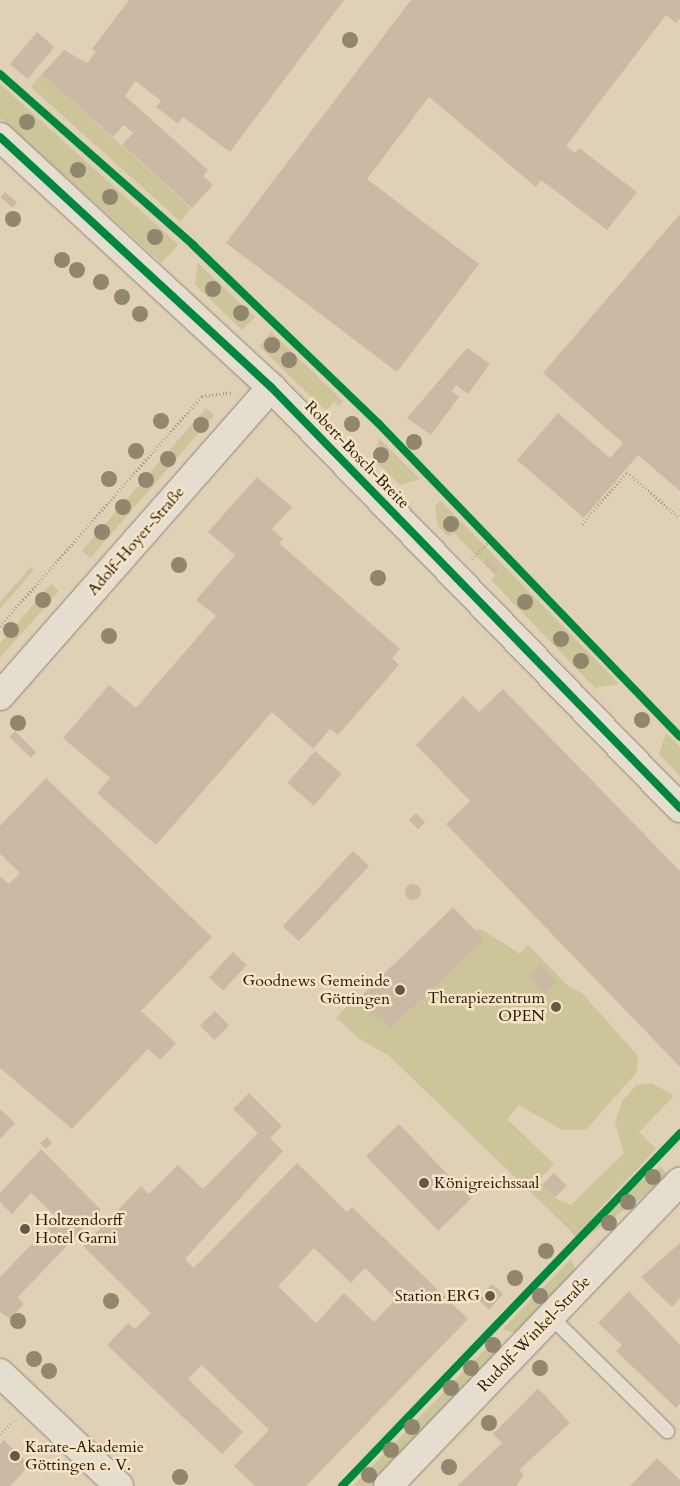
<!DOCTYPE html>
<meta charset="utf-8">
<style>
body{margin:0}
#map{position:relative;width:680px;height:1486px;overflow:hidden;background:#e0d1b6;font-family:Cardo,serif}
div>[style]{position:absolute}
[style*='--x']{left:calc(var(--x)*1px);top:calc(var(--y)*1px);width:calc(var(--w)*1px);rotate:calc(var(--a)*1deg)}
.green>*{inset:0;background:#cdc59a;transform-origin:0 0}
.building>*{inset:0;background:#cbb9a6;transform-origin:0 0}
.round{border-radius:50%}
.path>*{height:3px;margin-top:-1.5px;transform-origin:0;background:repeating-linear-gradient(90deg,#a09a8f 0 1px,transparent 0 3.5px)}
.roads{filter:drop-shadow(0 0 1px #8e8475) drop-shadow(0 0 1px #8e8475)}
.lane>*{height:14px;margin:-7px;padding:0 7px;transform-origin:7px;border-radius:7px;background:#e5ded0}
.street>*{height:28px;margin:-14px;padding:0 14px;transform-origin:14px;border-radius:14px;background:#e5ded0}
.cycleway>*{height:8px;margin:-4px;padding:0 4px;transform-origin:4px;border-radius:4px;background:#00873e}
.trees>*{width:16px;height:16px;margin:-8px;border-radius:50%;background:#91866e}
.dots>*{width:14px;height:14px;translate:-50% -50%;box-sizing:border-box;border:2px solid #f7e4c4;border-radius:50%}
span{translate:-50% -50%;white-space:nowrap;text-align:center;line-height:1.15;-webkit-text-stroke:5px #f7e4c4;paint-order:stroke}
.street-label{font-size:16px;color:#211710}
.poi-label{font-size:16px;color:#211710}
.right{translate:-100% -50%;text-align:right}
.left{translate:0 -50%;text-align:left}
</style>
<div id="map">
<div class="green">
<i style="left:42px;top:74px;width:201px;height:17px;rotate:42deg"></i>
<i style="left:0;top:84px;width:240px;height:25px;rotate:42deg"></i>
<i style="clip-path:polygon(198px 263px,255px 317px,242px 330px,195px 285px)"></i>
<i style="clip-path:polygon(271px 332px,343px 401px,339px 406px,334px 402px,326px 411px,259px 346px)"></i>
<i style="left:206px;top:408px;width:11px;height:189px;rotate:41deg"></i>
<i style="clip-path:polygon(379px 438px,420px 479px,400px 485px,373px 459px)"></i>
<i style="clip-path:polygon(440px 500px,619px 684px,595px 688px,491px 580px,500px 571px,487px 558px,482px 562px,454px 533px,449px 537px,438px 526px,435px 507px)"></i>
<i style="clip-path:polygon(31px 567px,34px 570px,0 609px,0 602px)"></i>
<i style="clip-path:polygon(51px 584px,59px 591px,0 658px,0 643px)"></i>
<i style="clip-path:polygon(666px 733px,680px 747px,680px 776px,659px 754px)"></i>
<i style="clip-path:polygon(481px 929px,520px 954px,528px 945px,569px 987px,582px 993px,638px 1056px,637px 1072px,586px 1130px,562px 1130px,519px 1105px,507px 1119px,554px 1164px,538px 1181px,555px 1198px,571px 1205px,624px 1153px,615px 1123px,622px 1101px,636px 1085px,652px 1083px,674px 1096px,639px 1132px,656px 1149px,575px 1235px,388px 1055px,361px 1040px,336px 1018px,359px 994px,391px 1027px,483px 939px,476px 930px)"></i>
<i style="left:661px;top:1166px;width:14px;height:111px;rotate:54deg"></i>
<i style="clip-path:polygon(571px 1259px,577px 1273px,519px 1333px,502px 1330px)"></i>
<i style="clip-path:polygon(494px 1340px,500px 1346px,497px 1357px,373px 1486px,353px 1486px)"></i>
</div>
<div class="building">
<i style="clip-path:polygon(129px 0,344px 0,230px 152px,183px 117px,178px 124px,156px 107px,161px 101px,135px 81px,125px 96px,208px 170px,203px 176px,213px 185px,192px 208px,122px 145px,133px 133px,124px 125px,113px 137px,42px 74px,64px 50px,87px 63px,96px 52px,92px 49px)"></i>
<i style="clip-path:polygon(411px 0,680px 0,680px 18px,676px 23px,666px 15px,566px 146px,575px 153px,579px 148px,637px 192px,607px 230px,541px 180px,536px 187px,429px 97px,367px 179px,479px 264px,397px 372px,226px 243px)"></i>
<i style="left:37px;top:32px;width:23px;height:42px;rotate:40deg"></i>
<i style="left:5px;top:192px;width:16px;height:7px;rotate:40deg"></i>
<i style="clip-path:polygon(680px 214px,680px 491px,638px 455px,584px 518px,517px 460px,558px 413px,610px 458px,623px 443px,543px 373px)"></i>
<i style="clip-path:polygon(467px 348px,490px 364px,468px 394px,456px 385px,452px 391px,459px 397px,431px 435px,407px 418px)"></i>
<i style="clip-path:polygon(257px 477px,292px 507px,272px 529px,283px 539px,279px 543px,400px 649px,392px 658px,399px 665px,338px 735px,330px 729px,313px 749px,272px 712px,156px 845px,97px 793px,110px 778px,63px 738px,109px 685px,136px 708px,216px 616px,196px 600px,235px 555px,208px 532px)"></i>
<i style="left:487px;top:558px;width:18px;height:6px;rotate:45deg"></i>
<i style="clip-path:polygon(503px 689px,680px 871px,680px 1067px,446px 824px,470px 801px,416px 745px,463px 696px,479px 712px)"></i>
<i style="left:15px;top:731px;width:30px;height:8px;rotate:45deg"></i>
<i style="left:315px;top:751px;width:35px;height:42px;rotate:41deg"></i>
<i style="clip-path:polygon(46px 778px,212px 937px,141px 1011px,176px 1043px,160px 1060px,148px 1049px,72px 1129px,0 1068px,0 876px,9px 884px,20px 873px,0 854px,0 826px)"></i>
<i style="left:416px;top:813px;width:13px;height:10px;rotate:45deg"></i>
<i style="left:353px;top:851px;width:22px;height:103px;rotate:43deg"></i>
<i class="round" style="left:405px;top:884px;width:16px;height:16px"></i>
<i style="clip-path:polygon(453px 907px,484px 939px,391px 1028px,379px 1015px,375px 1019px,368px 1013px,373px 1008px,361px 996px)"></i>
<i style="left:233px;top:952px;width:19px;height:35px;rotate:43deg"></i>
<i style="left:541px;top:965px;width:24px;height:17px;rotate:48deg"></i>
<i style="left:215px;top:1011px;width:20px;height:21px;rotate:45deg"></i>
<i style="clip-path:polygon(evenodd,249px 1093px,282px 1126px,270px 1138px,283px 1151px,185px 1259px,194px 1268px,297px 1163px,347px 1212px,352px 1207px,468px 1319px,306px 1486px,255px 1486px,234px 1466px,269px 1430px,202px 1365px,188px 1379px,243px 1432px,222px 1454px,107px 1345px,128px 1323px,135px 1329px,151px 1313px,83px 1246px,141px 1186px,149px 1194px,178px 1165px,203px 1189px,258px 1133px,233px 1109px,249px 1093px,314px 1248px,351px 1283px,365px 1268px,396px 1299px,374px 1322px,344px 1293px,316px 1323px,278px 1286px,314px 1248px)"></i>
<i style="clip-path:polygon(0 1109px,15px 1123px,0 1139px)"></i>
<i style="left:399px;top:1124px;width:104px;height:46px;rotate:46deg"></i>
<i style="clip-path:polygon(47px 1137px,52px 1143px,46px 1149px,40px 1143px)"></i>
<i style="clip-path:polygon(41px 1149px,101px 1210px,18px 1297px,24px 1304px,10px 1319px,0 1312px,0 1277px,57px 1218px,31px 1193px,12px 1214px,0 1202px,0 1193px)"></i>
<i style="left:554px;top:1173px;width:18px;height:17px;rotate:45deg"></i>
<i style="clip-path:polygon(680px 1243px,680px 1298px,672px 1307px,641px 1277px)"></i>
<i style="left:492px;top:1284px;width:15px;height:21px;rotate:42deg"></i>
<i style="clip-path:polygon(629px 1291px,680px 1345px,680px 1403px,676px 1408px,616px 1351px,622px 1345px,598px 1323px)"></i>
<i style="clip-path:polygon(538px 1388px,570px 1423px,519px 1470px,524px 1475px,516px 1486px,457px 1486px,502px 1443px,493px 1434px)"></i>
<i style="clip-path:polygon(4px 1440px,30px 1465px,10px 1486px,0 1486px,0 1445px)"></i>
<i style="clip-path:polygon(657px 1458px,680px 1480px,680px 1486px,630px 1486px)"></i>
</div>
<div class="path">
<i style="--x:582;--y:524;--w:69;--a:-49.1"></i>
<i style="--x:627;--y:472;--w:70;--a:41"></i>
<i style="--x:472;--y:559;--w:27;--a:-45"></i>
<i style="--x:0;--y:626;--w:306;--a:-48.7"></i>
<i style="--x:202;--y:396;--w:31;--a:-7"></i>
<i style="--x:0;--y:1434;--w:18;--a:-45"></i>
</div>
<div class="roads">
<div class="lane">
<i style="--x:551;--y:1317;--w:163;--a:44.5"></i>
</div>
<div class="street">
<i style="--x:0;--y:137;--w:369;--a:42.7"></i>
<i style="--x:271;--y:387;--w:587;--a:45.83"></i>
<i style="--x:0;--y:696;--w:411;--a:-48.7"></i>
<i style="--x:0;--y:1373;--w:164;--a:43.5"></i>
<i style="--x:388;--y:1486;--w:422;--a:-46.2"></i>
</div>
</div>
<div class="cycleway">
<i style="--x:0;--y:74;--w:258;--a:41.5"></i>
<i style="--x:193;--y:245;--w:258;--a:43.9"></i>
<i style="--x:379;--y:424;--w:434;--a:46.1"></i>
<i style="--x:0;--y:137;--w:369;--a:42.7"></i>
<i style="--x:271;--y:387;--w:587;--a:45.83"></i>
<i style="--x:342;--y:1486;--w:489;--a:-46.2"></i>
</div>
<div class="trees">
<i style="left:350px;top:40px"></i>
<i style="left:27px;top:122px"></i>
<i style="left:78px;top:170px"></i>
<i style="left:110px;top:197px"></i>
<i style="left:13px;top:219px"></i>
<i style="left:155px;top:237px"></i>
<i style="left:62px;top:260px"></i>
<i style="left:77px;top:270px"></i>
<i style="left:101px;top:282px"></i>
<i style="left:213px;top:289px"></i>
<i style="left:122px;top:297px"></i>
<i style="left:241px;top:313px"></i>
<i style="left:140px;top:314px"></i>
<i style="left:272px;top:345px"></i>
<i style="left:289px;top:360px"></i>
<i style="left:161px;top:421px"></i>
<i style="left:352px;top:424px"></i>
<i style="left:201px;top:425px"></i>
<i style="left:414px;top:442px"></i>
<i style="left:136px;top:451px"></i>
<i style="left:381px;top:455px"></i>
<i style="left:168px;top:459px"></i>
<i style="left:109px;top:479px"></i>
<i style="left:146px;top:480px"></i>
<i style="left:123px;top:507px"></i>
<i style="left:451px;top:524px"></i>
<i style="left:102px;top:532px"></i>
<i style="left:179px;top:565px"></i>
<i style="left:378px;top:578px"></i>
<i style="left:43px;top:600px"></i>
<i style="left:525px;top:602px"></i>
<i style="left:11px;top:630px"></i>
<i style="left:109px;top:636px"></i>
<i style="left:561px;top:639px"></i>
<i style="left:581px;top:661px"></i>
<i style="left:642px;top:720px"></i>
<i style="left:18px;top:723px"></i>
<i style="left:653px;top:1177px"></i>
<i style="left:628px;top:1202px"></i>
<i style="left:609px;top:1223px"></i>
<i style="left:546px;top:1251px"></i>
<i style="left:515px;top:1278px"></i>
<i style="left:540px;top:1296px"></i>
<i style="left:111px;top:1301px"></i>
<i style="left:18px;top:1321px"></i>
<i style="left:493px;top:1345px"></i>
<i style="left:34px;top:1359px"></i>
<i style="left:471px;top:1368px"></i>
<i style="left:540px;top:1368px"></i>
<i style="left:49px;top:1371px"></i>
<i style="left:451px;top:1388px"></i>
<i style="left:489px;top:1423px"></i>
<i style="left:412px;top:1427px"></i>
<i style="left:391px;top:1450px"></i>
<i style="left:449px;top:1467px"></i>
<i style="left:369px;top:1475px"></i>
<i style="left:180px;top:1477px"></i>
</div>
<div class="dots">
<i style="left:400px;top:990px;background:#64584a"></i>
<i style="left:556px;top:1007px;background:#64584a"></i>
<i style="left:424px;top:1183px;background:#64584a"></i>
<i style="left:25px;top:1229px;background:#64584a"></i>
<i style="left:490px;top:1296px;background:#64584a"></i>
<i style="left:15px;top:1456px;background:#64584a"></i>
</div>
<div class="street-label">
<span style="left:357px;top:455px;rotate:46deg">Robert-Bosch-Breite</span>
<span style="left:136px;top:541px;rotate:-49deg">Adolf-Hoyer-Straße</span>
<span style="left:534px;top:1334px;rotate:-46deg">Rudolf-Winkel-Straße</span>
</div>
<div class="poi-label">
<span class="right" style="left:390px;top:990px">Goodnews Gemeinde<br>Göttingen</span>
<span class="right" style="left:545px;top:1007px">Therapiezentrum<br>OPEN</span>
<span class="left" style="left:434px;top:1183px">Königreichssaal</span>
<span class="left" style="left:35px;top:1229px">Holtzendorff<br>Hotel Garni</span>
<span class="right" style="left:480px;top:1296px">Station ERG</span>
<span class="left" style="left:25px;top:1456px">Karate-Akademie<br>Göttingen e. V.</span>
</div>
</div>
